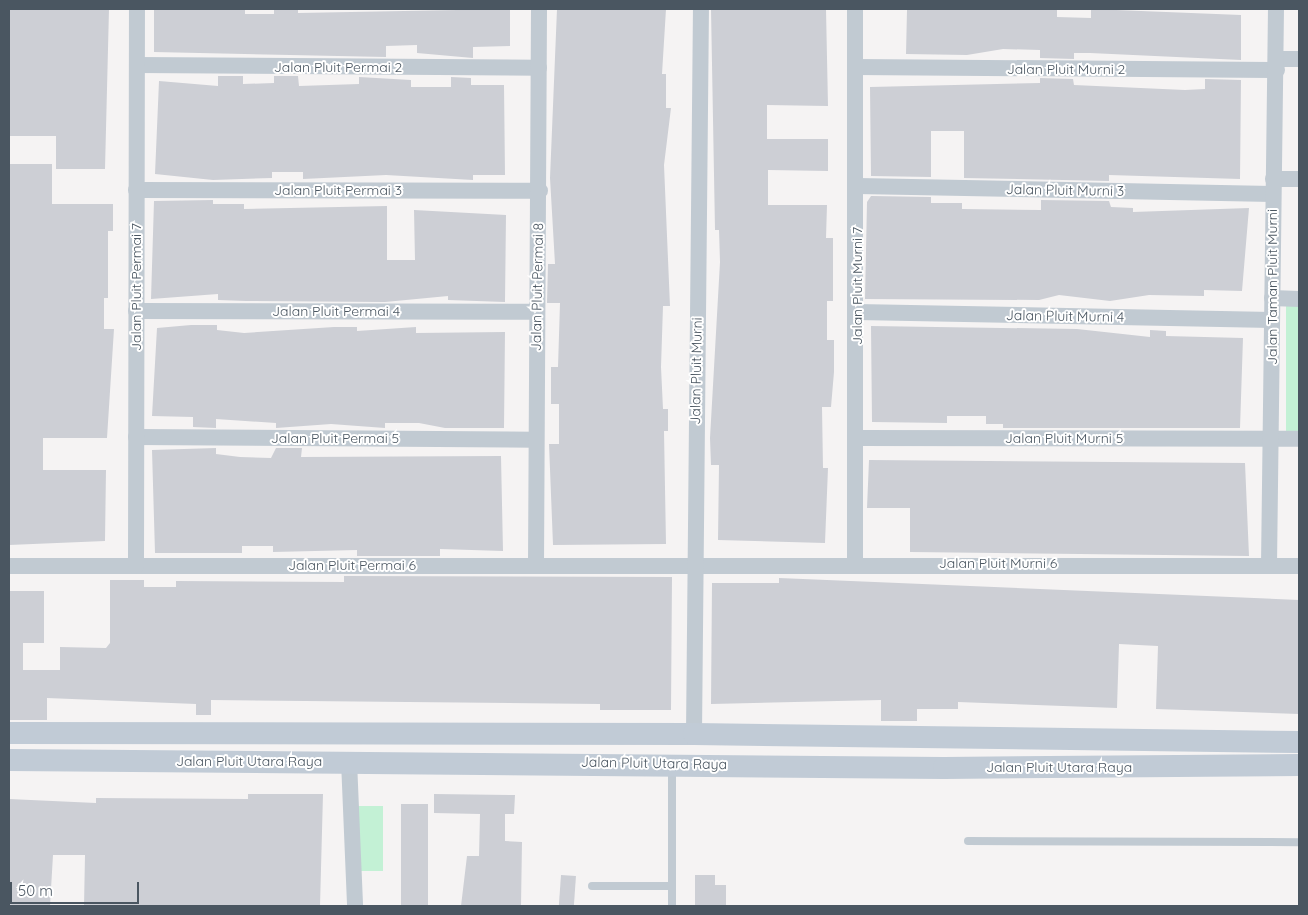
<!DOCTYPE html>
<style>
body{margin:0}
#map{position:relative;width:1308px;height:915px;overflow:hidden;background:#f5f3f3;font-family:Quicksand,sans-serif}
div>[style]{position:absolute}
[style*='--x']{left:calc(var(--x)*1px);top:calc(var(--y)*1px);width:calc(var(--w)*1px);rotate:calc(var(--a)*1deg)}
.green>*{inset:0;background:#c3f1d5;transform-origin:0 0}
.building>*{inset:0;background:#cdcfd5;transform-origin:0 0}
.lane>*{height:8px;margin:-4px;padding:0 4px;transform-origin:4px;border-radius:4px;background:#c1cad2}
.street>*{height:16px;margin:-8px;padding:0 8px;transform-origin:8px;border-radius:8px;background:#c1cad2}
.secondary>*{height:22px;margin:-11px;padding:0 11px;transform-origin:11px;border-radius:11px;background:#c1cbd6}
span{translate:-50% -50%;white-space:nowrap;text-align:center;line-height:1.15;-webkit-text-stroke:4px #fff;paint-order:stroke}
.street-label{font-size:14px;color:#4a5661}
.frame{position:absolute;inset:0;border:10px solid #4a5661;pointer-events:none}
.scale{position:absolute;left:10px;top:882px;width:129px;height:22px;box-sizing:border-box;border:2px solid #4a5661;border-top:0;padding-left:6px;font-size:15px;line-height:18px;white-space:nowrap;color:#4a5661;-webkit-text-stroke:4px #fff;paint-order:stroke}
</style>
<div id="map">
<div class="green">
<i style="left:1286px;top:300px;width:13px;height:131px"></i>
<i style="left:354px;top:806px;width:29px;height:65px"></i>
</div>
<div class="building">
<i style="clip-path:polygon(9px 9px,109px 9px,105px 169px,56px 169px,56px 136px,9px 136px)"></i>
<i style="clip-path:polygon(154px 9px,245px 10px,245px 14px,274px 14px,274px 9px,298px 9px,298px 13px,510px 9px,510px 46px,473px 47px,473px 58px,417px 53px,417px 45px,386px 46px,386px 57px,154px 52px)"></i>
<i style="clip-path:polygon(557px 9px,666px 9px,662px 74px,666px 74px,666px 108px,671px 108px,664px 165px,670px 306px,663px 306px,661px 367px,663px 409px,668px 409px,668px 431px,664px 431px,666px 544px,553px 545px,549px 444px,559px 444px,559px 404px,551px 404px,551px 367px,558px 367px,560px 303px,547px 303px,548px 264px,555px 264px,550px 178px)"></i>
<i style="clip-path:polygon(711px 9px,826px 9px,828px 106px,767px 105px,767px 139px,828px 139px,828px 171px,768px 170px,768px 205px,827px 205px,826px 238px,833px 238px,833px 301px,827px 301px,827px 340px,834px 340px,834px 372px,831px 407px,822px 407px,823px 468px,828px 468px,825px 543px,718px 540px,719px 465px,711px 465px,710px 438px,720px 262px,719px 230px,715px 230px)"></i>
<i style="clip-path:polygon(1057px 9px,1057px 17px,1091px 18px,1091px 9px,1241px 15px,1241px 60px,1090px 53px,1074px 53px,1074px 59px,1040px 58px,1040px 50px,1003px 49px,967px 55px,906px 54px,907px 10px)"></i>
<i style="clip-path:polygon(218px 76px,243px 76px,243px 84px,274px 83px,274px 76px,298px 76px,299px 86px,359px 84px,359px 77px,411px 80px,411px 87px,451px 87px,451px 77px,471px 78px,471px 85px,504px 85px,505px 175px,473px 175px,473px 180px,386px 175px,303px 179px,303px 172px,272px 172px,272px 178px,213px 180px,155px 174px,159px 81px,218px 86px)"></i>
<i style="clip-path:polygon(1040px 78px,1073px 79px,1074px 85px,1185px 90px,1205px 89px,1205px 79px,1241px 80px,1240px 179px,1109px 175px,1109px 181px,964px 178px,964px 131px,931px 131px,931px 177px,871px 176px,870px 87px,1040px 83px)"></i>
<i style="clip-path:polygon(9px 164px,52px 164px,52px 204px,113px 204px,113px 231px,108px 231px,108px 298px,104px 298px,104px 329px,114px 329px,107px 438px,43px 438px,43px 470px,106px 470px,105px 541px,9px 545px)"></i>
<i style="clip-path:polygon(871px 196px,931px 197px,931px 203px,962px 203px,962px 209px,1041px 210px,1041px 200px,1109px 201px,1111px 207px,1133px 208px,1133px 212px,1249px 208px,1242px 291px,1204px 290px,1204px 296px,1149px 295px,1110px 301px,1059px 295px,1039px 300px,865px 299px,867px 202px)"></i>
<i style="clip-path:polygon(213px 200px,213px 204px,244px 204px,244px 209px,387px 206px,387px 260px,415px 260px,414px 210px,506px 215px,505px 302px,448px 300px,448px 296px,385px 302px,246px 301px,218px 300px,218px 294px,151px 299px,154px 201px)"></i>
<i style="clip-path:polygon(191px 325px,217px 325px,217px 330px,244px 333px,334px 327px,357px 327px,357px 331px,416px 327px,416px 333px,505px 332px,504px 428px,445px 428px,419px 423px,385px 423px,385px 428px,331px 424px,276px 428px,276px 423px,216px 419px,216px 428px,193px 427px,193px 417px,152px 416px,157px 328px)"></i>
<i style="clip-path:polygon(871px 326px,1077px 329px,1150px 337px,1150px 330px,1166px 331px,1166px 336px,1243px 338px,1240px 428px,1003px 428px,1003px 424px,986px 424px,986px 416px,947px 416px,947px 423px,872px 422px)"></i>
<i style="clip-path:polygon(216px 448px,216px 454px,240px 457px,271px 458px,276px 448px,302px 448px,301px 457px,501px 456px,503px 551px,440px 549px,440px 556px,357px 556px,357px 550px,273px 552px,273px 546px,242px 546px,242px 553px,155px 553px,152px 450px)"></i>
<i style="clip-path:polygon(869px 460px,1245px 463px,1249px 556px,910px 552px,910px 508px,867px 508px)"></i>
<i style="clip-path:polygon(344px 576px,672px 577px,671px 710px,600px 710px,600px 704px,211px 700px,211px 715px,196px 715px,196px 704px,47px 698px,47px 720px,9px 720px,9px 591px,44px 591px,44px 643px,23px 643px,23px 670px,60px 670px,60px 647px,106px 648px,110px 643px,110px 580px,144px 580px,144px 587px,176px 587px,176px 581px,344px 582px)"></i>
<i style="clip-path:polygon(779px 578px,1299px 600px,1299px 714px,1156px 709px,1158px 646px,1119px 644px,1117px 708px,958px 702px,958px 709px,917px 709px,917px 721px,881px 721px,881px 700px,711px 704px,712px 583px,779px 583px)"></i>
<i style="clip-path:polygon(248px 794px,323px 794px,320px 906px,84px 906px,85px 855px,53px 855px,50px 906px,9px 906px,9px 799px,96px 803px,96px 798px,248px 799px)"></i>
<i style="clip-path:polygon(434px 794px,515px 795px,514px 814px,505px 814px,505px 841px,522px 842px,521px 906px,461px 906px,467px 856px,479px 856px,480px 814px,434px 813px)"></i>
<i style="left:401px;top:804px;width:27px;height:102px"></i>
<i style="left:561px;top:875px;width:15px;height:31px;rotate:4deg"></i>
<i style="clip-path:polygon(695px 875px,715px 875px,715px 885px,726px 885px,726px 906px,695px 906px)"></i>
</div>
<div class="lane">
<i style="--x:968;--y:841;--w:331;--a:0.2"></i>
<i style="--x:592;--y:886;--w:80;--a:0"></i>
<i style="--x:672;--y:906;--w:138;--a:-90"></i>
</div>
<div class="street">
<i style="--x:1277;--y:59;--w:22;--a:0"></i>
<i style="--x:137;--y:65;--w:402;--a:0.4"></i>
<i style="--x:855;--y:67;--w:422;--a:0.4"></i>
<i style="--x:1273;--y:179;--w:26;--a:0"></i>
<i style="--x:858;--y:186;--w:415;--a:1.1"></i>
<i style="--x:136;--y:190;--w:404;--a:0.1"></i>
<i style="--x:1272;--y:298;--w:27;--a:2"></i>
<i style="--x:136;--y:311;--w:400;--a:0.1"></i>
<i style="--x:857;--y:312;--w:415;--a:1.1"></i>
<i style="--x:136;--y:437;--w:398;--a:0.4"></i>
<i style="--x:856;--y:438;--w:443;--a:0.1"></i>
<i style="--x:855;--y:563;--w:554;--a:-90"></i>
<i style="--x:536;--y:565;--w:556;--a:-89.69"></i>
<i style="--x:1269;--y:565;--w:556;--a:-89.28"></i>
<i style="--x:9;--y:566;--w:1290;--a:0"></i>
<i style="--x:136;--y:566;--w:557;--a:-89.9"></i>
<i style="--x:694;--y:734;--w:725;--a:-89.45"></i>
<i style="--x:349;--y:761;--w:145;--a:87.6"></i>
</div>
<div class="secondary">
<i style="--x:9;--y:733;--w:685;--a:0.08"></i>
<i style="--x:694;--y:734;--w:605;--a:0.76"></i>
<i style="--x:9;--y:760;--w:935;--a:0.49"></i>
<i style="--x:944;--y:768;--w:355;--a:-0.5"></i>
</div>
<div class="street-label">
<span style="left:338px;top:67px">Jalan Pluit Permai 2</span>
<span style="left:1066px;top:69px">Jalan Pluit Murni 2</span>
<span style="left:338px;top:190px">Jalan Pluit Permai 3</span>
<span style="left:1065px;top:190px;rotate:1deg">Jalan Pluit Murni 3</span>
<span style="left:857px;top:286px;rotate:-90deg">Jalan Pluit Murni 7</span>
<span style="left:136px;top:287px;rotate:-90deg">Jalan Pluit Permai 7</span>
<span style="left:537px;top:287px;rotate:-89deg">Jalan Pluit Permai 8</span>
<span style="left:1272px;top:287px;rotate:-90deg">Jalan Taman Pluit Murni</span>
<span style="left:336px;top:311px">Jalan Pluit Permai 4</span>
<span style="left:1065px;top:316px;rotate:1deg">Jalan Pluit Murni 4</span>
<span style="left:696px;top:371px;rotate:-89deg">Jalan Pluit Murni</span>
<span style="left:335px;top:438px">Jalan Pluit Permai 5</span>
<span style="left:1064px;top:438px">Jalan Pluit Murni 5</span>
<span style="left:998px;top:563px">Jalan Pluit Murni 6</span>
<span style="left:352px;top:565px">Jalan Pluit Permai 6</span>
<span style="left:249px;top:761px">Jalan Pluit Utara Raya</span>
<span style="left:654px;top:763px;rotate:1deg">Jalan Pluit Utara Raya</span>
<span style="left:1059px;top:767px">Jalan Pluit Utara Raya</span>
</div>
<div class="frame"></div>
<div class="scale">50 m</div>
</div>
